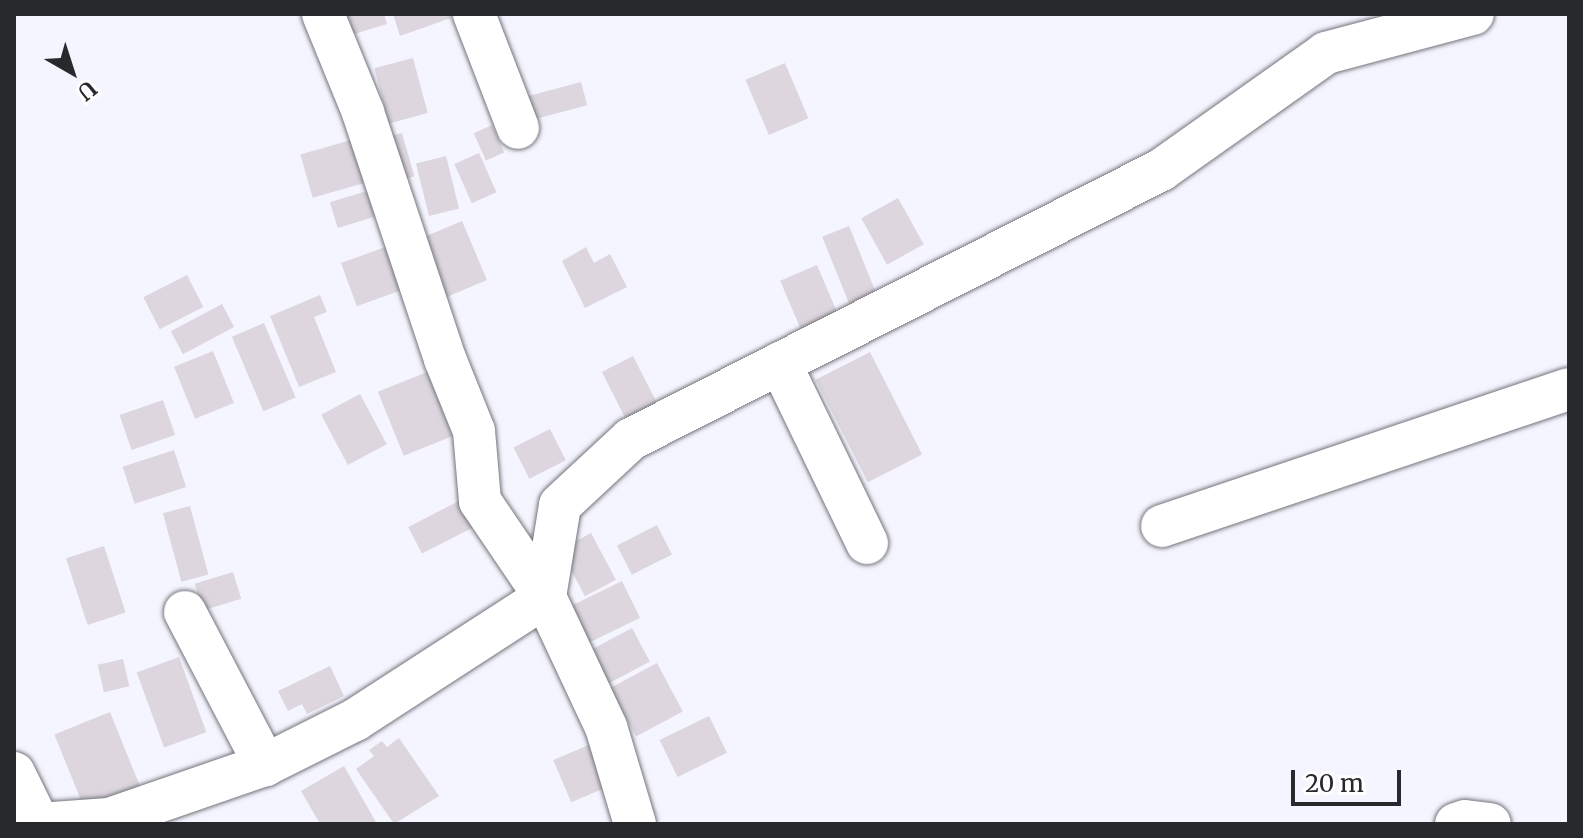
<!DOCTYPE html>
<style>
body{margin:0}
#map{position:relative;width:1583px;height:838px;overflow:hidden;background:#f5f5ff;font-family:Merriweather,serif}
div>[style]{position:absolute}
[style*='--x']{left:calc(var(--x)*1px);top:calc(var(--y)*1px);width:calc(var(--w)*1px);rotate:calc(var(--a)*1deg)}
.building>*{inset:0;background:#ddd6de;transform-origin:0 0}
.roads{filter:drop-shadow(0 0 2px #73747c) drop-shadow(0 0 2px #73747c)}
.minor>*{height:42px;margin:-21px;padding:0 21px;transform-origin:21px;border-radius:21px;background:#fff}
span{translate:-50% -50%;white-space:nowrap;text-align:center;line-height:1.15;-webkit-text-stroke:6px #fff;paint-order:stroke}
.frame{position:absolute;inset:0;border:16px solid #28292c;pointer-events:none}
.north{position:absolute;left:32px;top:32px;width:80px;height:80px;-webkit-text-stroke:6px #fff;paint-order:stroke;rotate:141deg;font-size:22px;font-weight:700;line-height:32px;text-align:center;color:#28292c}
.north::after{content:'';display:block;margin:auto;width:28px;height:36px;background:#28292c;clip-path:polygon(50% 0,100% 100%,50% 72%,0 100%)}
.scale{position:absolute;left:1291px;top:770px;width:110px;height:36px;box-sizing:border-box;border:4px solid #28292c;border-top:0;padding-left:10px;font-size:24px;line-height:28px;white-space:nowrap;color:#28292c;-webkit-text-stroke:6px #fff;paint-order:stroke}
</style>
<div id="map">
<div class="building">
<i style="clip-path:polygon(337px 14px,384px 14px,387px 24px,344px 37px)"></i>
<i style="clip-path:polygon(393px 14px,450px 14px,451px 18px,400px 36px)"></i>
<i style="left:413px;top:58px;width:57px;height:40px;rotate:75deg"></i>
<i style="left:785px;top:63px;width:60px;height:43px;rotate:67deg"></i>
<i style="left:581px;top:82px;width:24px;height:64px;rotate:75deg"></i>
<i style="left:492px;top:125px;width:30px;height:20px;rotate:66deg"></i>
<i style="left:402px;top:133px;width:45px;height:23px;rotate:74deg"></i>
<i style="left:358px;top:138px;width:45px;height:60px;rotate:74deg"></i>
<i style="left:479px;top:153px;width:43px;height:27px;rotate:66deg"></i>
<i style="left:446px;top:156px;width:54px;height:31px;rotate:76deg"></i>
<i style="left:370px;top:190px;width:27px;height:42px;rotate:73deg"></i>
<i style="left:898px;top:198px;width:53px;height:42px;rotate:61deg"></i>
<i style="left:462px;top:221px;width:64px;height:47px;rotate:67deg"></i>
<i style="left:849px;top:226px;width:83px;height:29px;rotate:68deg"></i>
<i style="left:388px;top:246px;width:46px;height:50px;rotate:70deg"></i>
<i style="clip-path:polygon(586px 247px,594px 263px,610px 254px,627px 287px,585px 308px,562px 261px)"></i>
<i style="left:817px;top:265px;width:65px;height:40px;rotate:67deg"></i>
<i style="left:187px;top:275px;width:36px;height:49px;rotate:63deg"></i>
<i style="clip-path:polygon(320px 295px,327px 312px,314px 317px,336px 372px,299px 387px,270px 316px)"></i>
<i style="left:222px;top:304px;width:26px;height:58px;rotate:62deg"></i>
<i style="left:264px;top:323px;width:81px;height:35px;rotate:67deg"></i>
<i style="left:213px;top:351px;width:56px;height:42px;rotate:68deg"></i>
<i style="left:870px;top:352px;width:115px;height:61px;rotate:63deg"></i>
<i style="left:633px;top:356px;width:66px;height:35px;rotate:63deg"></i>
<i style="left:427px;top:372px;width:69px;height:53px;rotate:68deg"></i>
<i style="left:360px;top:394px;width:57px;height:44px;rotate:62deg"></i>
<i style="left:163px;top:400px;width:37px;height:46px;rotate:71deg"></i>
<i style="left:550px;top:429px;width:35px;height:41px;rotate:63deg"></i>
<i style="left:174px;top:450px;width:39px;height:54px;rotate:72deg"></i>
<i style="left:459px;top:501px;width:30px;height:57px;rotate:63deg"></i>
<i style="left:190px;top:506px;width:71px;height:28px;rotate:75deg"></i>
<i style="left:657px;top:525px;width:33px;height:45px;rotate:63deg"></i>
<i style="left:591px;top:533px;width:53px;height:35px;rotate:62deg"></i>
<i style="left:104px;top:546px;width:70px;height:40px;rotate:72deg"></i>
<i style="left:233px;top:572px;width:28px;height:40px;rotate:73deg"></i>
<i style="left:622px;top:581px;width:41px;height:62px;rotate:64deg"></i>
<i style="left:632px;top:628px;width:38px;height:52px;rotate:62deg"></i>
<i style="left:179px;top:657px;width:80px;height:45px;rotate:70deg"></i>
<i style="left:123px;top:659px;width:28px;height:26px;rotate:77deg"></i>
<i style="left:657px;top:663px;width:55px;height:53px;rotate:62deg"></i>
<i style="clip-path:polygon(330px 666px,344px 696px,307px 714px,302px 704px,288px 711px,278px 691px)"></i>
<i style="left:110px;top:712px;width:82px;height:60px;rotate:68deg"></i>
<i style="left:709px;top:716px;width:41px;height:55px;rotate:64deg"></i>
<i style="clip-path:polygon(399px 738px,439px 796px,394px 824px,356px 769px,374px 756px,369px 750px,382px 741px,387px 747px)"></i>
<i style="left:591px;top:744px;width:46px;height:41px;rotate:67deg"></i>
<i style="clip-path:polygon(344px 766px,377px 824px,320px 824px,301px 791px)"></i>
</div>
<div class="roads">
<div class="minor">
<i style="--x:474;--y:14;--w:122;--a:68.9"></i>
<i style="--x:780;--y:363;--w:200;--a:64.2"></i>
<i style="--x:1162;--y:526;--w:429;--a:-18.6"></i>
<i style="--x:185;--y:612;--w:173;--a:62.4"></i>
<i style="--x:14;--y:773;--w:57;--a:63.9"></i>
<i style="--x:39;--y:824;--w:70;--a:-4.1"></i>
<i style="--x:109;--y:819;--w:165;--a:-19.1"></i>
<i style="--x:265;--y:765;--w:101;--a:-26.6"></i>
<i style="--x:355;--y:720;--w:226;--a:-32.9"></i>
<i style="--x:545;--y:597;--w:116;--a:-124.1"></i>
<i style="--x:480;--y:501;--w:70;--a:-94.9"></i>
<i style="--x:474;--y:431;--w:78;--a:-111.9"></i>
<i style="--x:445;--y:359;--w:260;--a:-108.4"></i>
<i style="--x:363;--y:112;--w:106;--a:-112.2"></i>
<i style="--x:635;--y:824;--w:101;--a:-106.6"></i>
<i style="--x:606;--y:727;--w:144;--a:-115.1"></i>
<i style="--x:545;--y:597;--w:93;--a:-80.7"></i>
<i style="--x:560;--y:505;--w:97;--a:-42.9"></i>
<i style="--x:631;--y:439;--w:594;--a:-26.91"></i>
<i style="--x:1161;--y:170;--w:202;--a:-35.3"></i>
<i style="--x:1326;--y:53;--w:152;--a:-14.9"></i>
<i style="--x:1456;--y:824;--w:9;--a:-18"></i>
<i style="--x:1465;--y:821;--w:25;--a:7"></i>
</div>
</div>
<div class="frame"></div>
<div class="north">U</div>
<div class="scale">20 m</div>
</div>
